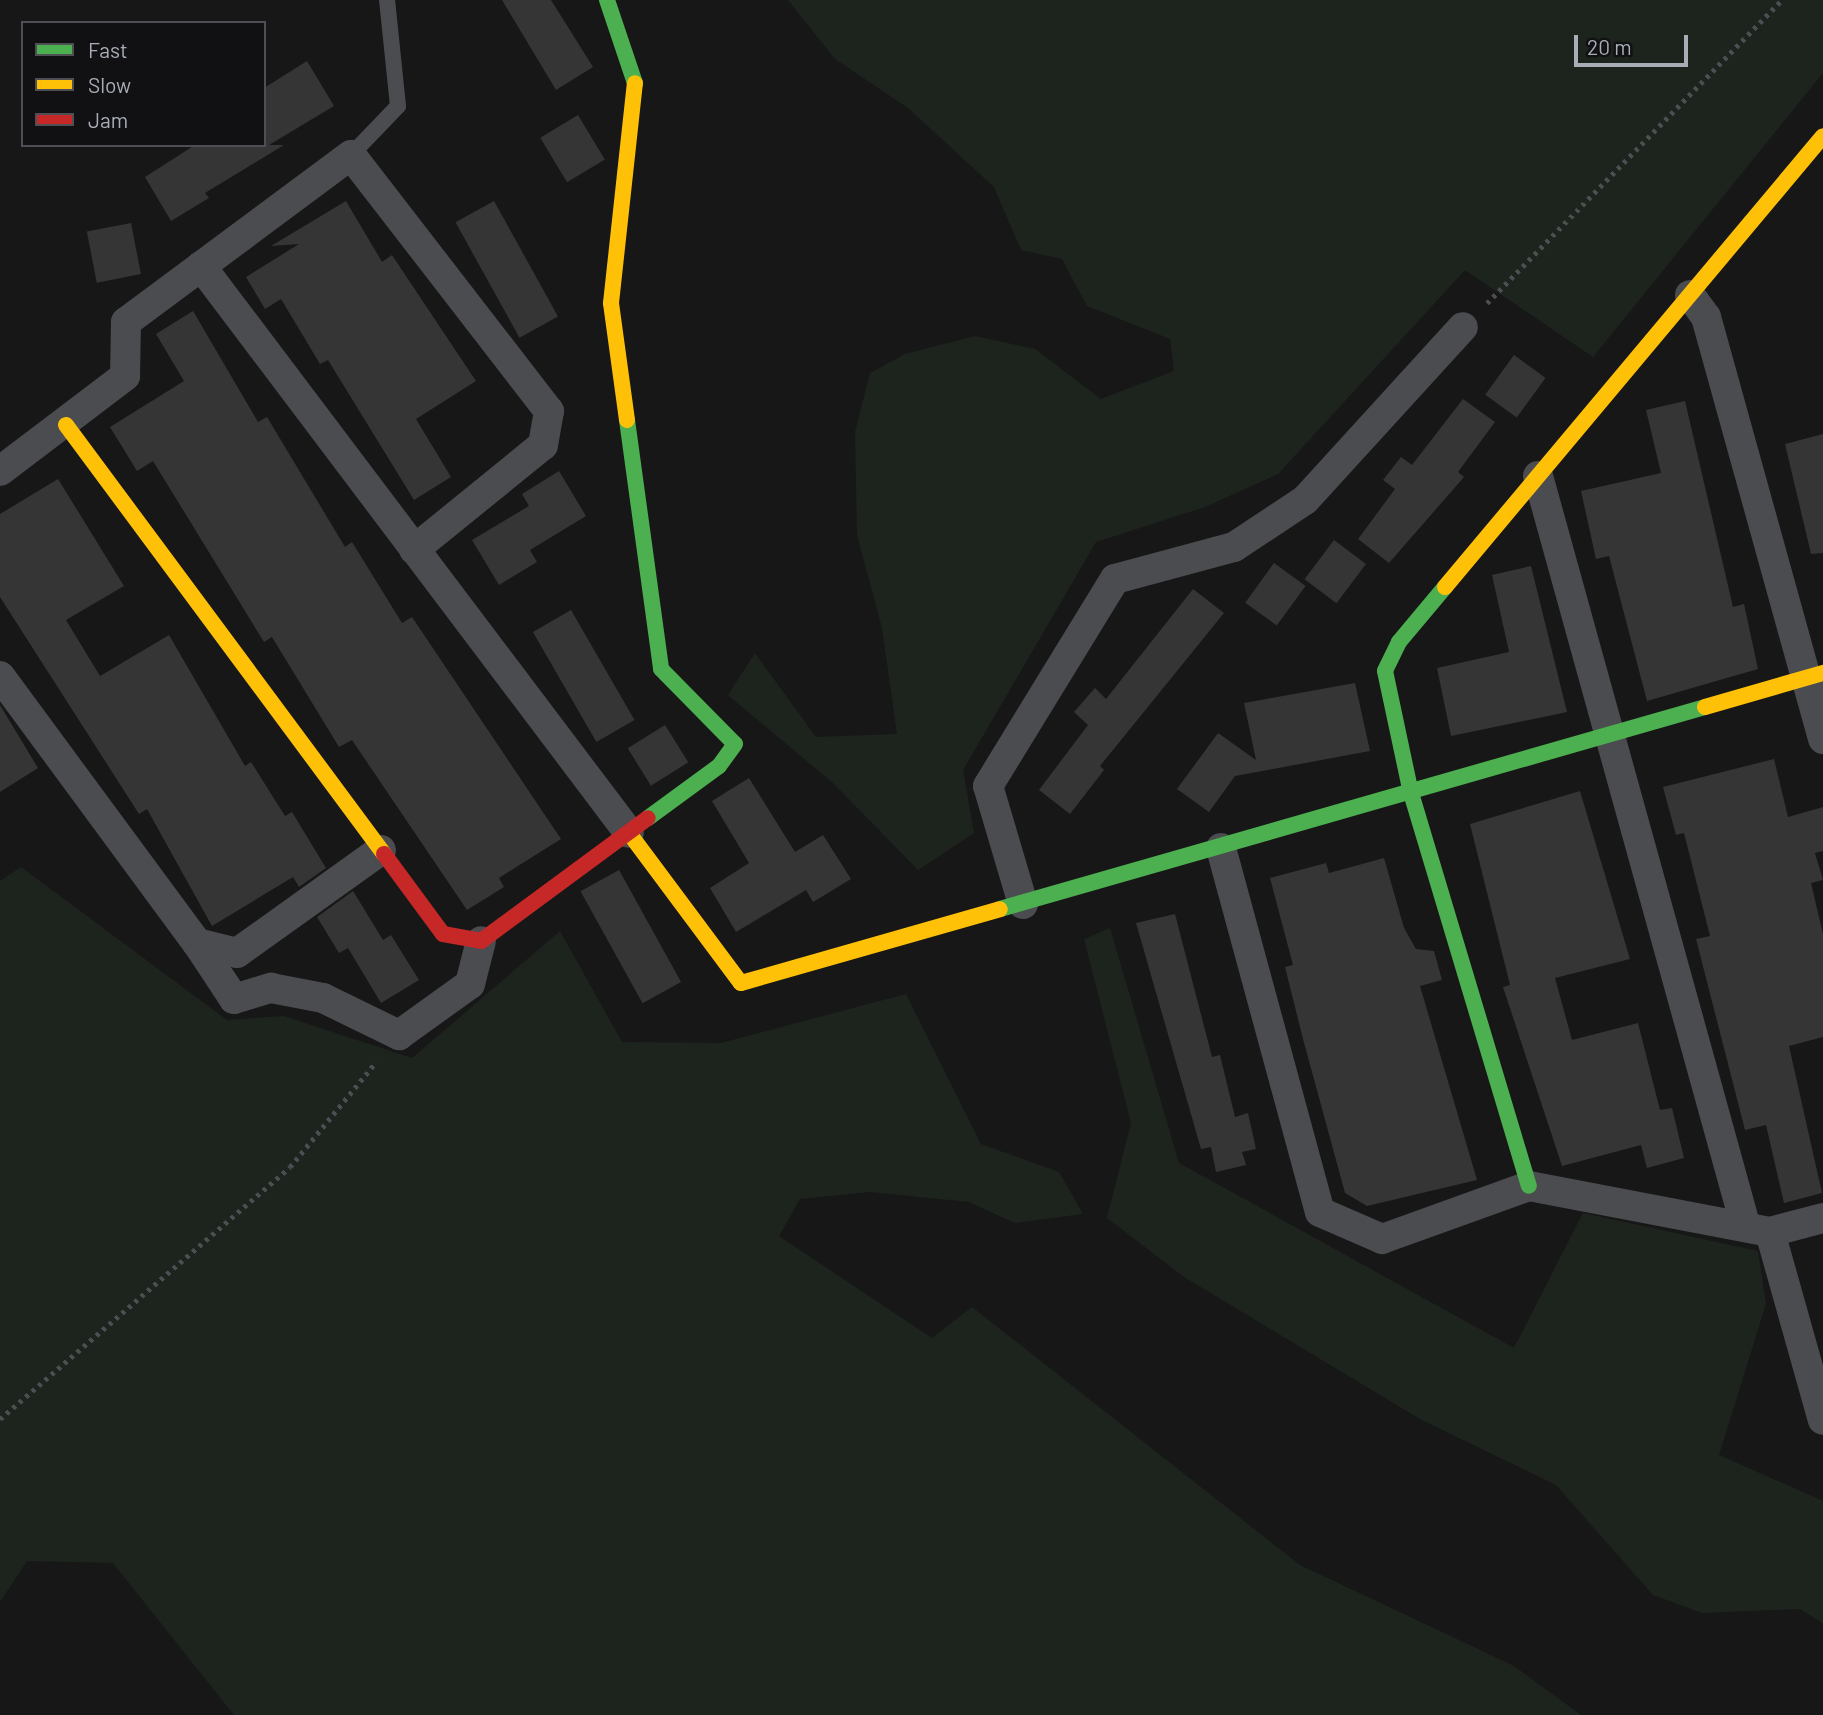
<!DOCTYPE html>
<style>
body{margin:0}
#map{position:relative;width:1823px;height:1715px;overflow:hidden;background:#171717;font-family:Barlow,sans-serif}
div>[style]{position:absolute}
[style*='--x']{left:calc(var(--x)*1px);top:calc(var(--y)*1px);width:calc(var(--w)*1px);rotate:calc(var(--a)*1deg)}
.green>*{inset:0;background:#1d241e}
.building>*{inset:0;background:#353536;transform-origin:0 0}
.path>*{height:4.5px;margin-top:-2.25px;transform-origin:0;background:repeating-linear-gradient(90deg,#4d4e52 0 3.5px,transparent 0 8.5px)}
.lane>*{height:16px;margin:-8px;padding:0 8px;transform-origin:8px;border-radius:8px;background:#4b4c50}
.street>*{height:30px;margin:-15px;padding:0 15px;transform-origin:15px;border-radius:15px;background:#4b4c50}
.fast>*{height:16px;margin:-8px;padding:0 8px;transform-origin:8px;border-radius:8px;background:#4caf50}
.slow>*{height:16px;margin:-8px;padding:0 8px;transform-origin:8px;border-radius:8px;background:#ffc107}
.jam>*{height:16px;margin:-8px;padding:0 8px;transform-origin:8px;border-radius:8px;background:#c62828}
span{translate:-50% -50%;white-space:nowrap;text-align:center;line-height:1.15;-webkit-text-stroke:6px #111113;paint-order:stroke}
.legend{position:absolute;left:21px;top:21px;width:245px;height:126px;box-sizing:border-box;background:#111113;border:2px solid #4d4f55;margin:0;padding:9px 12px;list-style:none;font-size:21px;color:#a8adb8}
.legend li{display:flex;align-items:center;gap:14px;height:35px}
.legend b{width:35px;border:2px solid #4d4f55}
.scale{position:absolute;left:1574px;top:35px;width:114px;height:32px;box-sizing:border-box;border:4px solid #a8adb8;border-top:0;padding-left:9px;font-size:21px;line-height:24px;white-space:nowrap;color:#a8adb8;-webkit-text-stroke:5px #111113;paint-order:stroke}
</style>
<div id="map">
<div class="green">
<i style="clip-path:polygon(788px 0,1823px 0,1823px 73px,1593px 357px,1465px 270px,1278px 474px,1205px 507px,1096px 542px,963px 770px,974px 833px,918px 870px,834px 784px,728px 695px,755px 653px,816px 737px,897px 734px,882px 628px,857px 535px,855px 432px,870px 373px,905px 354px,975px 336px,1035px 349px,1101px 399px,1174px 371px,1170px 339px,1087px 306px,1062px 259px,1021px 250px,994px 187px,908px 108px,835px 59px)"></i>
<i style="clip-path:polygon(21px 867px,227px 1020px,284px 1016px,412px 1058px,560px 931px,622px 1042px,721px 1043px,906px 994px,981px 1144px,1059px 1172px,1083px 1214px,1015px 1223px,969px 1202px,870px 1192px,800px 1199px,779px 1236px,932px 1338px,972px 1307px,1300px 1565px,1514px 1666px,1581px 1715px,234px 1715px,113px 1563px,27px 1561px,0 1602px,0 881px)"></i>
<i style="clip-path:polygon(1110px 928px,1179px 1163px,1514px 1348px,1583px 1213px,1758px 1251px,1766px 1304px,1719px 1455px,1823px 1501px,1823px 1623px,1800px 1609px,1702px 1613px,1653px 1595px,1556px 1485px,1420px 1419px,1184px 1277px,1107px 1218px,1131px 1123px,1084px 939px)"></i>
</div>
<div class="building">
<i style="clip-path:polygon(502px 0,551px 0,593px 67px,556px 90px)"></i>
<i style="clip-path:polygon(307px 61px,334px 106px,269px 145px,284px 145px,205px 193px,209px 198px,171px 221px,145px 177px,195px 145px,264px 145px,264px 88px)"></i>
<i style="left:578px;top:115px;width:52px;height:44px;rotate:59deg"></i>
<i style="clip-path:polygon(346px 201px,382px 262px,392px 255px,476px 381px,416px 419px,451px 477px,414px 500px,328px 360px,320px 364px,281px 299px,265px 309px,246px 277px,299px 244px,271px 246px)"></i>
<i style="left:494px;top:201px;width:132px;height:44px;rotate:61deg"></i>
<i style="left:131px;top:223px;width:52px;height:45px;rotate:79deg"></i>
<i style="clip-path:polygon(193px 311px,258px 422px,267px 417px,345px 547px,352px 542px,402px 623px,412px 617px,561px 839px,499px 878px,504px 887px,467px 910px,352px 740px,339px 747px,272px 637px,264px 642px,153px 461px,137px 471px,110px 427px,184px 381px,156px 334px)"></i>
<i style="left:1514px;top:355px;width:39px;height:49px;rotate:36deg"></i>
<i style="clip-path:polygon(1463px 399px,1495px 422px,1458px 472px,1464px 477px,1389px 563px,1358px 539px,1395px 489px,1383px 480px,1401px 457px,1412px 465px)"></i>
<i style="clip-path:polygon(1685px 401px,1733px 607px,1744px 604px,1758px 669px,1647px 701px,1609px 556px,1596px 559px,1581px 491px,1661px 473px,1646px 410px)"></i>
<i style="clip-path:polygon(1823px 434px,1823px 553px,1811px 554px,1785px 444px)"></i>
<i style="clip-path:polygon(559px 471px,586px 516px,530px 550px,537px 562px,499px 585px,472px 540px,529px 506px,522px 494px)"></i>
<i style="clip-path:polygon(58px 479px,124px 586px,66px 620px,100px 676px,169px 635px,245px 766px,251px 762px,285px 816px,292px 812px,326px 868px,299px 887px,293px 877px,212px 926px,147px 809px,139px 814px,0 597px,0 514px)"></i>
<i style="left:1334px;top:540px;width:40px;height:49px;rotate:37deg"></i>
<i style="left:1274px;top:563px;width:39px;height:49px;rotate:36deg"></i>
<i style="clip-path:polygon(1531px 566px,1567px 712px,1451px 736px,1437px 668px,1509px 652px,1492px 575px)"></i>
<i style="clip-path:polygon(1193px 589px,1224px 613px,1100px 766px,1104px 770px,1070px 814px,1039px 790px,1088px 725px,1074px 712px,1095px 688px,1106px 699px)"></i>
<i style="left:571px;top:610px;width:127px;height:44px;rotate:60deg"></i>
<i style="clip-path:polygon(1355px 683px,1370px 751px,1235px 776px,1209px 812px,1177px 789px,1218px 733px,1256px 760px,1244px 703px)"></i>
<i style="clip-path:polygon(0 705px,38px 768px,0 792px)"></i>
<i style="left:665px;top:725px;width:44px;height:44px;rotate:58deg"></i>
<i style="clip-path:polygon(1774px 759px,1788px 817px,1823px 807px,1823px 851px,1815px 853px,1823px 880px,1811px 883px,1823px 934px,1823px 1037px,1789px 1046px,1822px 1193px,1784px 1203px,1766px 1125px,1745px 1130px,1696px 939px,1710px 936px,1684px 833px,1676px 835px,1663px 787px)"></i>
<i style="clip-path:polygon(749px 778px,795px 852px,823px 835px,851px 879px,813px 902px,806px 890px,736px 932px,710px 888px,749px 863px,712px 801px)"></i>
<i style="clip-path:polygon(1580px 791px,1630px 959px,1555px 978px,1572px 1040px,1638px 1023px,1660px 1110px,1672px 1108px,1684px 1158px,1647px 1168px,1641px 1145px,1562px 1166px,1503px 987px,1510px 985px,1470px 824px)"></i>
<i style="clip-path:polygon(1384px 858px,1404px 928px,1416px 949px,1434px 951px,1442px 980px,1420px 986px,1477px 1180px,1367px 1206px,1345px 1193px,1303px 1039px,1285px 967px,1293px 965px,1270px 878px,1326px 863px,1329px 873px)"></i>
<i style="left:619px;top:870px;width:128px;height:44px;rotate:61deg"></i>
<i style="clip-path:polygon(353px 891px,383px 940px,391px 935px,419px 980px,381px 1003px,348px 948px,339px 953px,317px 917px)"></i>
<i style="clip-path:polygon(1175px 914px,1212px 1057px,1220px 1055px,1235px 1117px,1248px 1113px,1256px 1149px,1242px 1152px,1246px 1165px,1216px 1172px,1211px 1147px,1201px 1149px,1136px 923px)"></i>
</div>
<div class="path">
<i style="--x:1487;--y:303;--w:423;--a:-45.8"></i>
<i style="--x:0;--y:1419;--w:384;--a:-41"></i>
<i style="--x:290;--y:1167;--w:136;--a:-50.7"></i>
</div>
<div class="lane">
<i style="--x:351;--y:155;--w:68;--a:-46.2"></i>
<i style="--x:398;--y:106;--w:107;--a:-95.9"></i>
</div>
<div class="street">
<i style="--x:201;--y:266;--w:710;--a:52.95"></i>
<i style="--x:1690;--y:295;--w:27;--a:54"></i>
<i style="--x:1706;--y:317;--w:438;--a:74.5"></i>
<i style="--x:0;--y:471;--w:157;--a:-37.2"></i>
<i style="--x:125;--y:376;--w:54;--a:-88.9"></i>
<i style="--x:126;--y:322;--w:280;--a:-36.6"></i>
<i style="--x:351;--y:155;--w:324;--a:52.3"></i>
<i style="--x:549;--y:411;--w:35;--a:100"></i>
<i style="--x:543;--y:445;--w:166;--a:140.9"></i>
<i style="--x:1538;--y:476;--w:776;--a:74.53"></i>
<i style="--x:0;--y:676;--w:332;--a:53.6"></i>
<i style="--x:197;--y:943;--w:41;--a:14"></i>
<i style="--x:237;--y:953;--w:177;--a:-35.6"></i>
<i style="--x:1221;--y:848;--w:377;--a:74.8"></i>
<i style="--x:1320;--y:1212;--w:68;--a:23.5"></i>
<i style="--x:1382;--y:1239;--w:156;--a:-19.8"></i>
<i style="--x:1529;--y:1186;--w:245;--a:10.8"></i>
<i style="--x:1770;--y:1232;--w:55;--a:-14.8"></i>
<i style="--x:1023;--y:904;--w:123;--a:-106.5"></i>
<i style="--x:988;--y:786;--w:243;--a:-58.5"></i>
<i style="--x:1115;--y:579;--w:123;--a:-15.1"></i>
<i style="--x:1234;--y:547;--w:85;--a:-33.5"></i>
<i style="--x:1305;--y:500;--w:234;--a:-47.6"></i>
<i style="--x:197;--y:943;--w:67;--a:56.5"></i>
<i style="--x:234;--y:999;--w:39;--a:-17"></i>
<i style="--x:271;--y:988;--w:53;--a:10.9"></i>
<i style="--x:323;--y:998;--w:85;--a:26"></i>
<i style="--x:399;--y:1035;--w:87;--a:-35.7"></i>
<i style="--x:470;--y:984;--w:44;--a:-75.7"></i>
<i style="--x:1770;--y:1232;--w:195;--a:74.3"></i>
</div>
<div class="fast">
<i style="--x:607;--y:0;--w:88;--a:71.4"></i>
<i style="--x:627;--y:420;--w:251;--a:82.2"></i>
<i style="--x:661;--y:669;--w:105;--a:45.4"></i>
<i style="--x:735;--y:744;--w:27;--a:126"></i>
<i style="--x:719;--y:766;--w:88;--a:143.8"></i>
<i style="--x:1445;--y:587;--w:72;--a:129.9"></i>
<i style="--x:1399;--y:642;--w:32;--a:116"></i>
<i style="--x:1385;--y:671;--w:125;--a:78"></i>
<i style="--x:1411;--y:793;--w:410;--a:73.3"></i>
<i style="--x:1000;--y:909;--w:733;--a:-15.99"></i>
</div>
<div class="slow">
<i style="--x:627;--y:420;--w:118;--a:-97.8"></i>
<i style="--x:611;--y:303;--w:221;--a:-83.8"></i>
<i style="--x:66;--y:425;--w:534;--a:53.45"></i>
<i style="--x:1445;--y:587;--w:588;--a:-50.03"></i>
<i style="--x:1705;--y:707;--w:123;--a:-16.1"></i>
<i style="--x:629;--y:833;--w:187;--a:53.3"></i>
<i style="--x:741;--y:983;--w:269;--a:-15.9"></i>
</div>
<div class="jam">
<i style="--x:384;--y:854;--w:99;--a:53.6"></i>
<i style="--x:443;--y:934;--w:39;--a:10"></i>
<i style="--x:481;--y:941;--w:207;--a:-36.4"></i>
</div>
<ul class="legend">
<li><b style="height:9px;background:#4caf50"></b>Fast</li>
<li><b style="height:9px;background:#ffc107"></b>Slow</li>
<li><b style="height:9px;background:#c62828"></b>Jam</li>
</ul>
<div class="scale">20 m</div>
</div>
